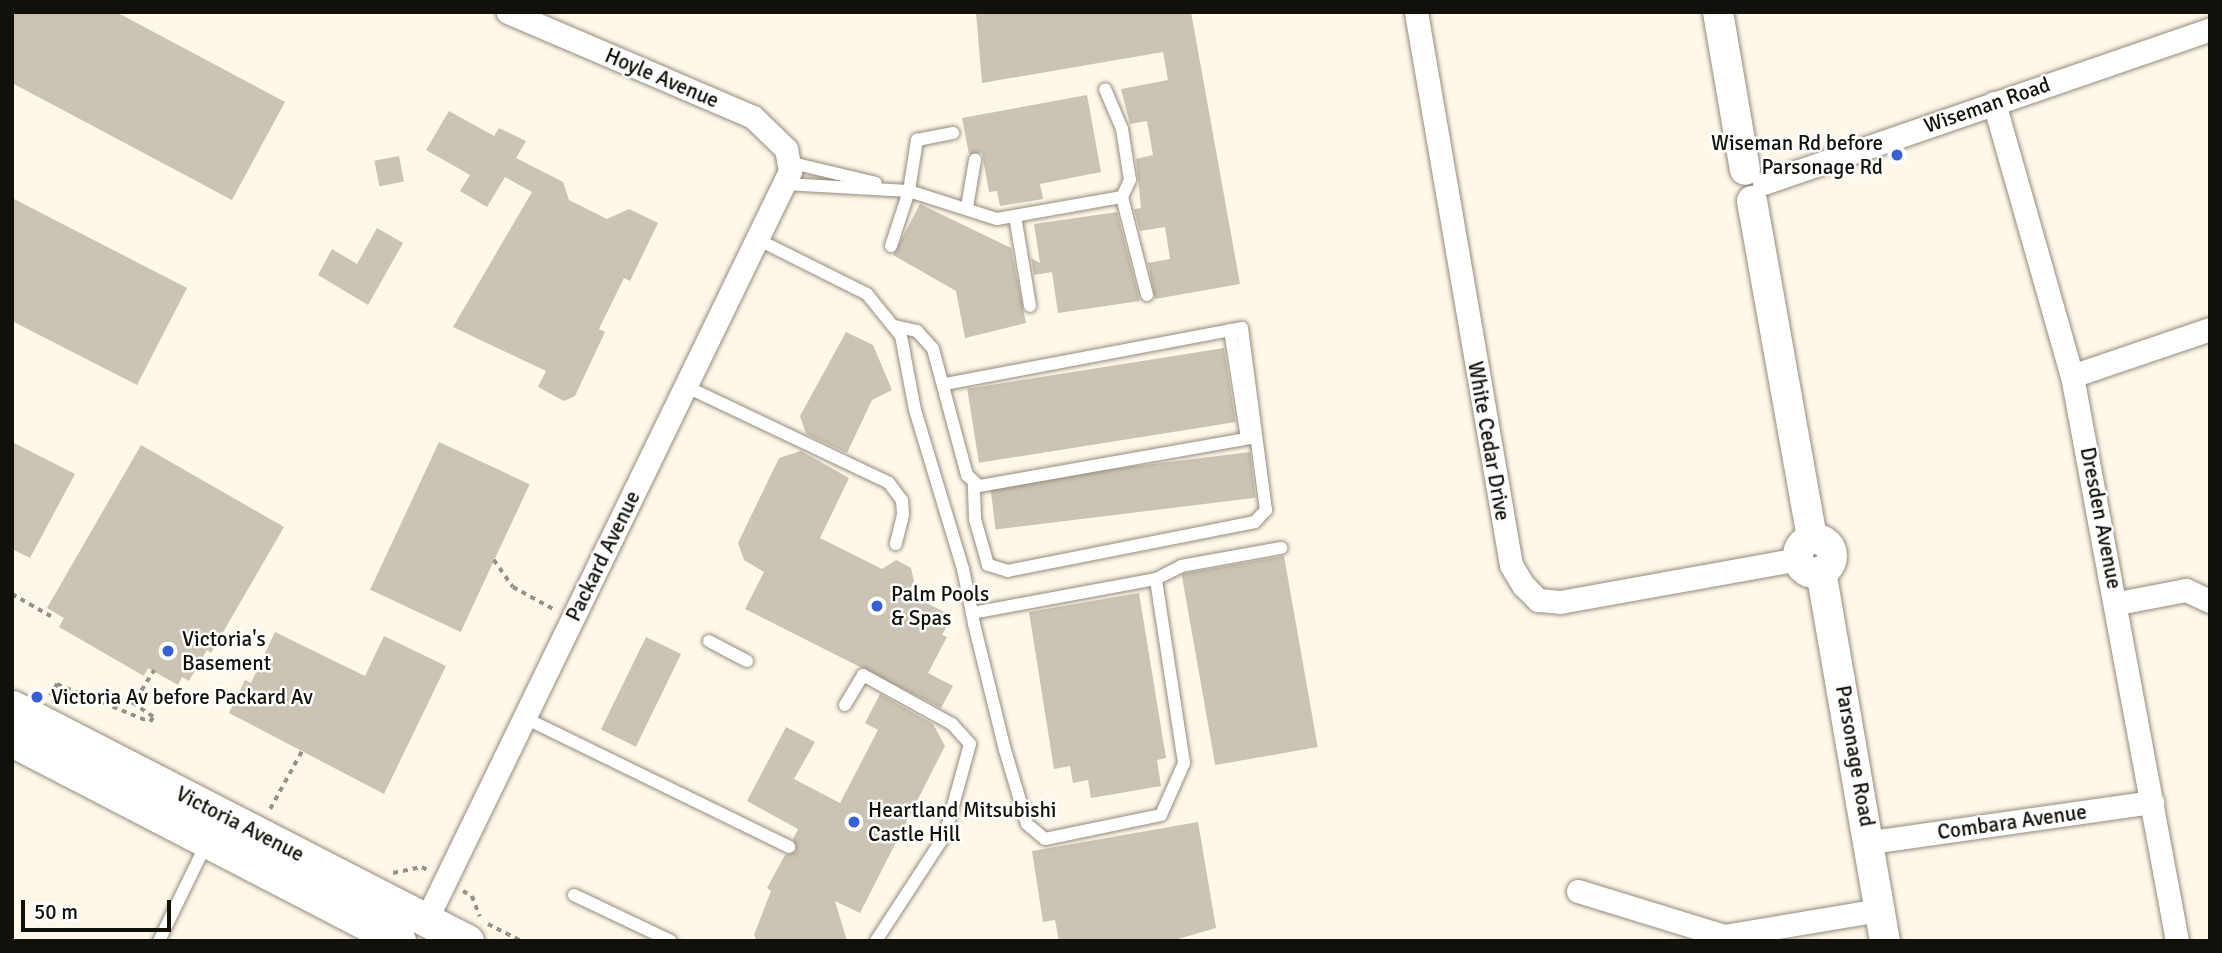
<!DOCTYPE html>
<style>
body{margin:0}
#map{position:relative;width:2222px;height:953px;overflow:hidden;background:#fef8ea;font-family:Signika,sans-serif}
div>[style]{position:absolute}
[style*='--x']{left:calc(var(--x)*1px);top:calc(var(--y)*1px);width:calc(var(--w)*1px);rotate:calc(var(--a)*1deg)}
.building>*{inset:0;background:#cbc3b3;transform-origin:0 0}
.path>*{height:3.5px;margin-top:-1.75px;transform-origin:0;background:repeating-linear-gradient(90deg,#969187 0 5px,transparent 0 10px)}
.roads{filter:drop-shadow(0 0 2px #938b7c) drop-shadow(0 0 2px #938b7c)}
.service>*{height:12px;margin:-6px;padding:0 6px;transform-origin:6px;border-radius:6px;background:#fff}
.minor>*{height:23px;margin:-11.5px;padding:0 11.5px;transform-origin:11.5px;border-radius:11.5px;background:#fff}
.tertiary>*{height:30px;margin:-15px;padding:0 15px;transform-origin:15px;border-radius:15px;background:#fff}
.tertiary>.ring{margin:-15px;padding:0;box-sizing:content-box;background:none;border:30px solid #fff;border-radius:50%}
.secondary>*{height:33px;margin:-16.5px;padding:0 16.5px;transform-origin:16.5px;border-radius:16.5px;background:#fff}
.dots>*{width:19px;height:19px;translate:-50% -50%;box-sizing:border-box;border:4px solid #fff;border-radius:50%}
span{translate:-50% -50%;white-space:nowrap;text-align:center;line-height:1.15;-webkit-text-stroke:5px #fff;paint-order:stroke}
.street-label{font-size:21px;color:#12100a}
.poi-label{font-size:21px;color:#12100a}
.right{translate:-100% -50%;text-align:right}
.left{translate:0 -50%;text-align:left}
.frame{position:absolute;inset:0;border:14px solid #12100a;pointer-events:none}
.scale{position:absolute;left:21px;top:900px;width:150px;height:32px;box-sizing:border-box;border:4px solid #12100a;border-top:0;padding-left:9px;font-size:21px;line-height:24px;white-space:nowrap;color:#12100a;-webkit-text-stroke:5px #fff;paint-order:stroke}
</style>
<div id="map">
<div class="building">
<i style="clip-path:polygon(12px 12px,116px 12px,285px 102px,232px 200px,12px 83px)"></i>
<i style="clip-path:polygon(976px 12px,1191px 12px,1240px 284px,1155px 299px,1148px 263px,1170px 259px,1165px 227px,1140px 231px,1134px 209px,1141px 208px,1136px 159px,1153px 155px,1147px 121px,1130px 124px,1121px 89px,1168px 80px,1163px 52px,982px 83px)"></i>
<i style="clip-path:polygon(1087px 95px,1101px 172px,1040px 184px,1043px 199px,1000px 206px,997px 191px,989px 192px,982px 153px,969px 154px,962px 118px)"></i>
<i style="clip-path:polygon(449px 111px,494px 136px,499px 128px,526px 141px,516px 158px,563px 182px,569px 200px,607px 219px,629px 209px,658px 223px,630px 281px,624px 278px,599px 329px,605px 332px,575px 396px,564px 401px,538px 387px,546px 371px,453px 327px,532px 192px,505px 177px,487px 207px,460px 191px,470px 175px,426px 150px)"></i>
<i style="left:399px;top:156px;width:26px;height:25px;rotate:79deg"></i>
<i style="clip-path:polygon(12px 198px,187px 288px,137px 385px,12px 321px)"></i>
<i style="clip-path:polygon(920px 204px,1011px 248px,1026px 323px,965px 338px,956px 291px,893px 255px)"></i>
<i style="clip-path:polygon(1117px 212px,1140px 301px,1058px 313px,1052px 272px,1034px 275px,1031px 258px,1040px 263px,1034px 224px)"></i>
<i style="clip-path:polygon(377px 228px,403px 243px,368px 305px,318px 275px,332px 249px,357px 264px)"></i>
<i style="clip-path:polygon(846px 332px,873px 345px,892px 390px,872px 400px,847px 453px,806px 434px,800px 416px)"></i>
<i style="left:1224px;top:348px;width:75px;height:260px;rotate:81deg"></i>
<i style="clip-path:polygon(12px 442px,75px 474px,30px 558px,12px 549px)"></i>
<i style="left:439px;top:442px;width:100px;height:163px;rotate:25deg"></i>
<i style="clip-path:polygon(141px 445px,284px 527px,211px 653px,207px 650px,189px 681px,182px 677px,178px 685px,148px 668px,144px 676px,59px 627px,64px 618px,47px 608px)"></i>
<i style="clip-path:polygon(801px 451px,849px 478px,820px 538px,882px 569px,896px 560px,911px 568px,914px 581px,908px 593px,944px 612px,939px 622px,947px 626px,942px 635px,947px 637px,928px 673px,953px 686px,941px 708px,745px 609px,764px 572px,744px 560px,738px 543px,779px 458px)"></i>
<i style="left:1250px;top:452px;width:46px;height:262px;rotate:83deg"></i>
<i style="left:1284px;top:556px;width:194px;height:104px;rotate:80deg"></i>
<i style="clip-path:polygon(1139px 593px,1166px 758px,1157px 760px,1161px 786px,1091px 798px,1088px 780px,1073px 783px,1070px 766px,1054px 769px,1029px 612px)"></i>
<i style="clip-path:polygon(275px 632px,365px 676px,384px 636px,446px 666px,384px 794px,229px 713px,245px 680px,251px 683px)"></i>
<i style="left:646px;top:637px;width:39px;height:103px;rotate:26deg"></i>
<i style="clip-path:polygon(880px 694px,933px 724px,945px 746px,860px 913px,835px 901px,847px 941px,757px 941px,754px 935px,771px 891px,767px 888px,785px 855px,796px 851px,793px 839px,798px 829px,747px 801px,786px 727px,815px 742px,794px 779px,840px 803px,878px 730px,865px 723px)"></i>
<i style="clip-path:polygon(1198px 822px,1216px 928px,1171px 941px,1059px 941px,1055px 920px,1043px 922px,1032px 851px)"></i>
</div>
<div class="path">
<i style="--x:494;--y:560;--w:33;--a:55"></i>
<i style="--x:513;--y:587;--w:48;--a:28.7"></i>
<i style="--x:12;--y:594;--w:48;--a:29.7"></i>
<i style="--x:50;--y:696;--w:14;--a:-60"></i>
<i style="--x:57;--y:684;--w:100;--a:22.2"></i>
<i style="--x:150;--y:722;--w:6;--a:-59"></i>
<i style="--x:153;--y:717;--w:29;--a:-146"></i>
<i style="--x:129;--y:701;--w:12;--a:14"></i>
<i style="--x:141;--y:704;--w:7;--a:-135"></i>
<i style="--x:136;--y:699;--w:34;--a:-58"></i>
<i style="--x:270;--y:809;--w:68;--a:-61.2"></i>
<i style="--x:393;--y:873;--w:30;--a:-12"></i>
<i style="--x:422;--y:867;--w:8;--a:30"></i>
<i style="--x:463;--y:891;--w:10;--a:29"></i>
<i style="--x:472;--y:896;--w:22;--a:69"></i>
<i style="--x:488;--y:924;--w:37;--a:27"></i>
</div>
<div class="roads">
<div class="service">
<i style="--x:788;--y:162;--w:90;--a:13.4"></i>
<i style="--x:785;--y:184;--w:124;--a:3.2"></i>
<i style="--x:909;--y:191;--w:92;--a:17.7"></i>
<i style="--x:997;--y:219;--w:127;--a:-10"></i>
<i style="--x:1122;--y:197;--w:19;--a:-65"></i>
<i style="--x:1130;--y:180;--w:52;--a:-98.9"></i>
<i style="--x:1122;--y:129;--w:43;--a:-113"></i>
<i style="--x:1122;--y:197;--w:101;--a:75.7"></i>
<i style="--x:967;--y:207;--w:48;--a:-80.3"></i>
<i style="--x:1015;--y:216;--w:91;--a:80.5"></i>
<i style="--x:759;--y:240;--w:121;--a:26.6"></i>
<i style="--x:867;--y:294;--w:54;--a:51"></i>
<i style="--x:901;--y:336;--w:75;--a:79.3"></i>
<i style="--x:915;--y:410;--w:166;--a:73.2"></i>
<i style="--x:963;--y:569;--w:45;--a:78.4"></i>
<i style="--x:972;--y:613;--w:11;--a:80"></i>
<i style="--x:974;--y:624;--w:130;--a:76.2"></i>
<i style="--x:1005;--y:750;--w:77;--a:73.4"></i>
<i style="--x:1027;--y:824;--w:23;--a:40"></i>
<i style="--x:1045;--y:839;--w:118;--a:-11.7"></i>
<i style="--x:1161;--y:815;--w:57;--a:-66.1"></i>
<i style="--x:1184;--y:763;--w:186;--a:-98.7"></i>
<i style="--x:1156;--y:579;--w:187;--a:169.5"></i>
<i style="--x:891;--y:246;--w:58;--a:-71.9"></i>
<i style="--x:909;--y:191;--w:52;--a:-81.1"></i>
<i style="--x:917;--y:140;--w:37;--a:-11"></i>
<i style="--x:895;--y:326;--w:23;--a:13"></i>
<i style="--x:917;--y:331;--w:24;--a:48"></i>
<i style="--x:933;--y:349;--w:131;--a:74.9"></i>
<i style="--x:967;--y:475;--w:16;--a:43"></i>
<i style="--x:979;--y:486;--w:281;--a:-10"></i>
<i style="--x:1230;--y:330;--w:109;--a:81.1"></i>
<i style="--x:945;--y:384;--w:302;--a:-10.7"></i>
<i style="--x:1242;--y:328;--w:184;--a:82.5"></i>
<i style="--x:1266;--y:510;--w:16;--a:133"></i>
<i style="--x:1255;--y:522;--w:252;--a:168.8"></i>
<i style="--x:1008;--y:571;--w:21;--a:-163"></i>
<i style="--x:988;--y:565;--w:48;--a:-105.8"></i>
<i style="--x:975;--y:519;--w:36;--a:-92"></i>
<i style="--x:685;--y:386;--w:226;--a:25.4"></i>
<i style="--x:889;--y:483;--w:21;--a:53"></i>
<i style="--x:902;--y:500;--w:15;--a:86"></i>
<i style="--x:903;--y:515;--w:30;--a:104"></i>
<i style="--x:1156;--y:579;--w:28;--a:-27"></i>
<i style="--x:1181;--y:566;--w:102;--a:-10.2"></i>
<i style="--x:709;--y:641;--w:43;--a:27.8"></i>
<i style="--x:845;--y:705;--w:35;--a:-59"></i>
<i style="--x:863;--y:675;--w:102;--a:28.8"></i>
<i style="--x:952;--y:724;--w:27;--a:48"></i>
<i style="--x:970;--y:744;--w:94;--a:105.4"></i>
<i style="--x:945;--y:835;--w:126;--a:123.1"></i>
<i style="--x:525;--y:718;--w:294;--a:26"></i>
<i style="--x:574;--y:895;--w:107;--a:25.4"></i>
<i style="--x:159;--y:941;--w:110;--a:-64.1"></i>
</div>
<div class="minor">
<i style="--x:1416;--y:12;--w:561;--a:80.25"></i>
<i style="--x:1511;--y:565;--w:23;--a:59"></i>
<i style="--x:1523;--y:585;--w:21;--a:45"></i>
<i style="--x:1538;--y:600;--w:22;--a:5"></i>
<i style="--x:1560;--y:602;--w:242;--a:-10.2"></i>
<i style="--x:1994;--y:103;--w:284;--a:74.1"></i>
<i style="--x:2072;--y:376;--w:575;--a:79.47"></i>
<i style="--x:1764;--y:183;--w:472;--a:-19"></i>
<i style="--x:2072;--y:376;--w:146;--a:-18.8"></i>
<i style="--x:2118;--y:603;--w:69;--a:-10.8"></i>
<i style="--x:2186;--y:590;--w:26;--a:25"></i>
<i style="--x:1871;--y:842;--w:284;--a:-8.1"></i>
<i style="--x:1578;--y:891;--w:153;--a:17.1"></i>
<i style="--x:1724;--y:936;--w:158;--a:-9.5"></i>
<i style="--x:427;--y:918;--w:831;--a:-64.08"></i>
<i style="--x:790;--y:171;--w:22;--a:-100"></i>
<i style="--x:786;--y:149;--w:46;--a:-135.9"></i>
<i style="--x:753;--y:117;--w:267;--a:-156.8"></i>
</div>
<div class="tertiary">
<i style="--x:1718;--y:12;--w:160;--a:80.3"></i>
<i style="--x:1752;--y:201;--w:343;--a:79.9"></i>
<i class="ring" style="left:1798px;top:539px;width:4px;height:4px"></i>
<i style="--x:1821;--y:571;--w:375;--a:80.2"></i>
</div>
<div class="secondary">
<i style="--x:12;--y:707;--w:512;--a:27.22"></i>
<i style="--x:12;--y:740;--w:436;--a:27.4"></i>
</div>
</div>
<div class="dots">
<i style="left:1897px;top:155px;background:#3860d1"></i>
<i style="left:877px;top:606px;background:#3860d1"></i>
<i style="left:168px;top:651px;background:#3860d1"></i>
<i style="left:37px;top:697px;background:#3860d1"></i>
<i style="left:854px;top:822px;background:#3860d1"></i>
</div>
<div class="street-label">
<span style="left:662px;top:78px;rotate:23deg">Hoyle Avenue</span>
<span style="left:1987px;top:105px;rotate:-19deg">Wiseman Road</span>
<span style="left:1489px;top:441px;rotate:80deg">White Cedar Drive</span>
<span style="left:2101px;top:518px;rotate:79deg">Dresden Avenue</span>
<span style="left:603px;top:556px;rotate:-64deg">Packard Avenue</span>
<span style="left:1855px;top:756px;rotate:80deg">Parsonage Road</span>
<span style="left:2012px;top:822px;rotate:-8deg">Combara Avenue</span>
<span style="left:240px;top:824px;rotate:27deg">Victoria Avenue</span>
</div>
<div class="poi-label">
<span class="right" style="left:1883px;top:155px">Wiseman Rd before<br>Parsonage Rd</span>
<span class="left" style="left:891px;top:606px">Palm Pools<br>&amp; Spas</span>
<span class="left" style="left:182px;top:651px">Victoria's<br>Basement</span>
<span class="left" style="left:51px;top:697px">Victoria Av before Packard Av</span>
<span class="left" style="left:868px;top:822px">Heartland Mitsubishi<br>Castle Hill</span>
</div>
<div class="frame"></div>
<div class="scale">50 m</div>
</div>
